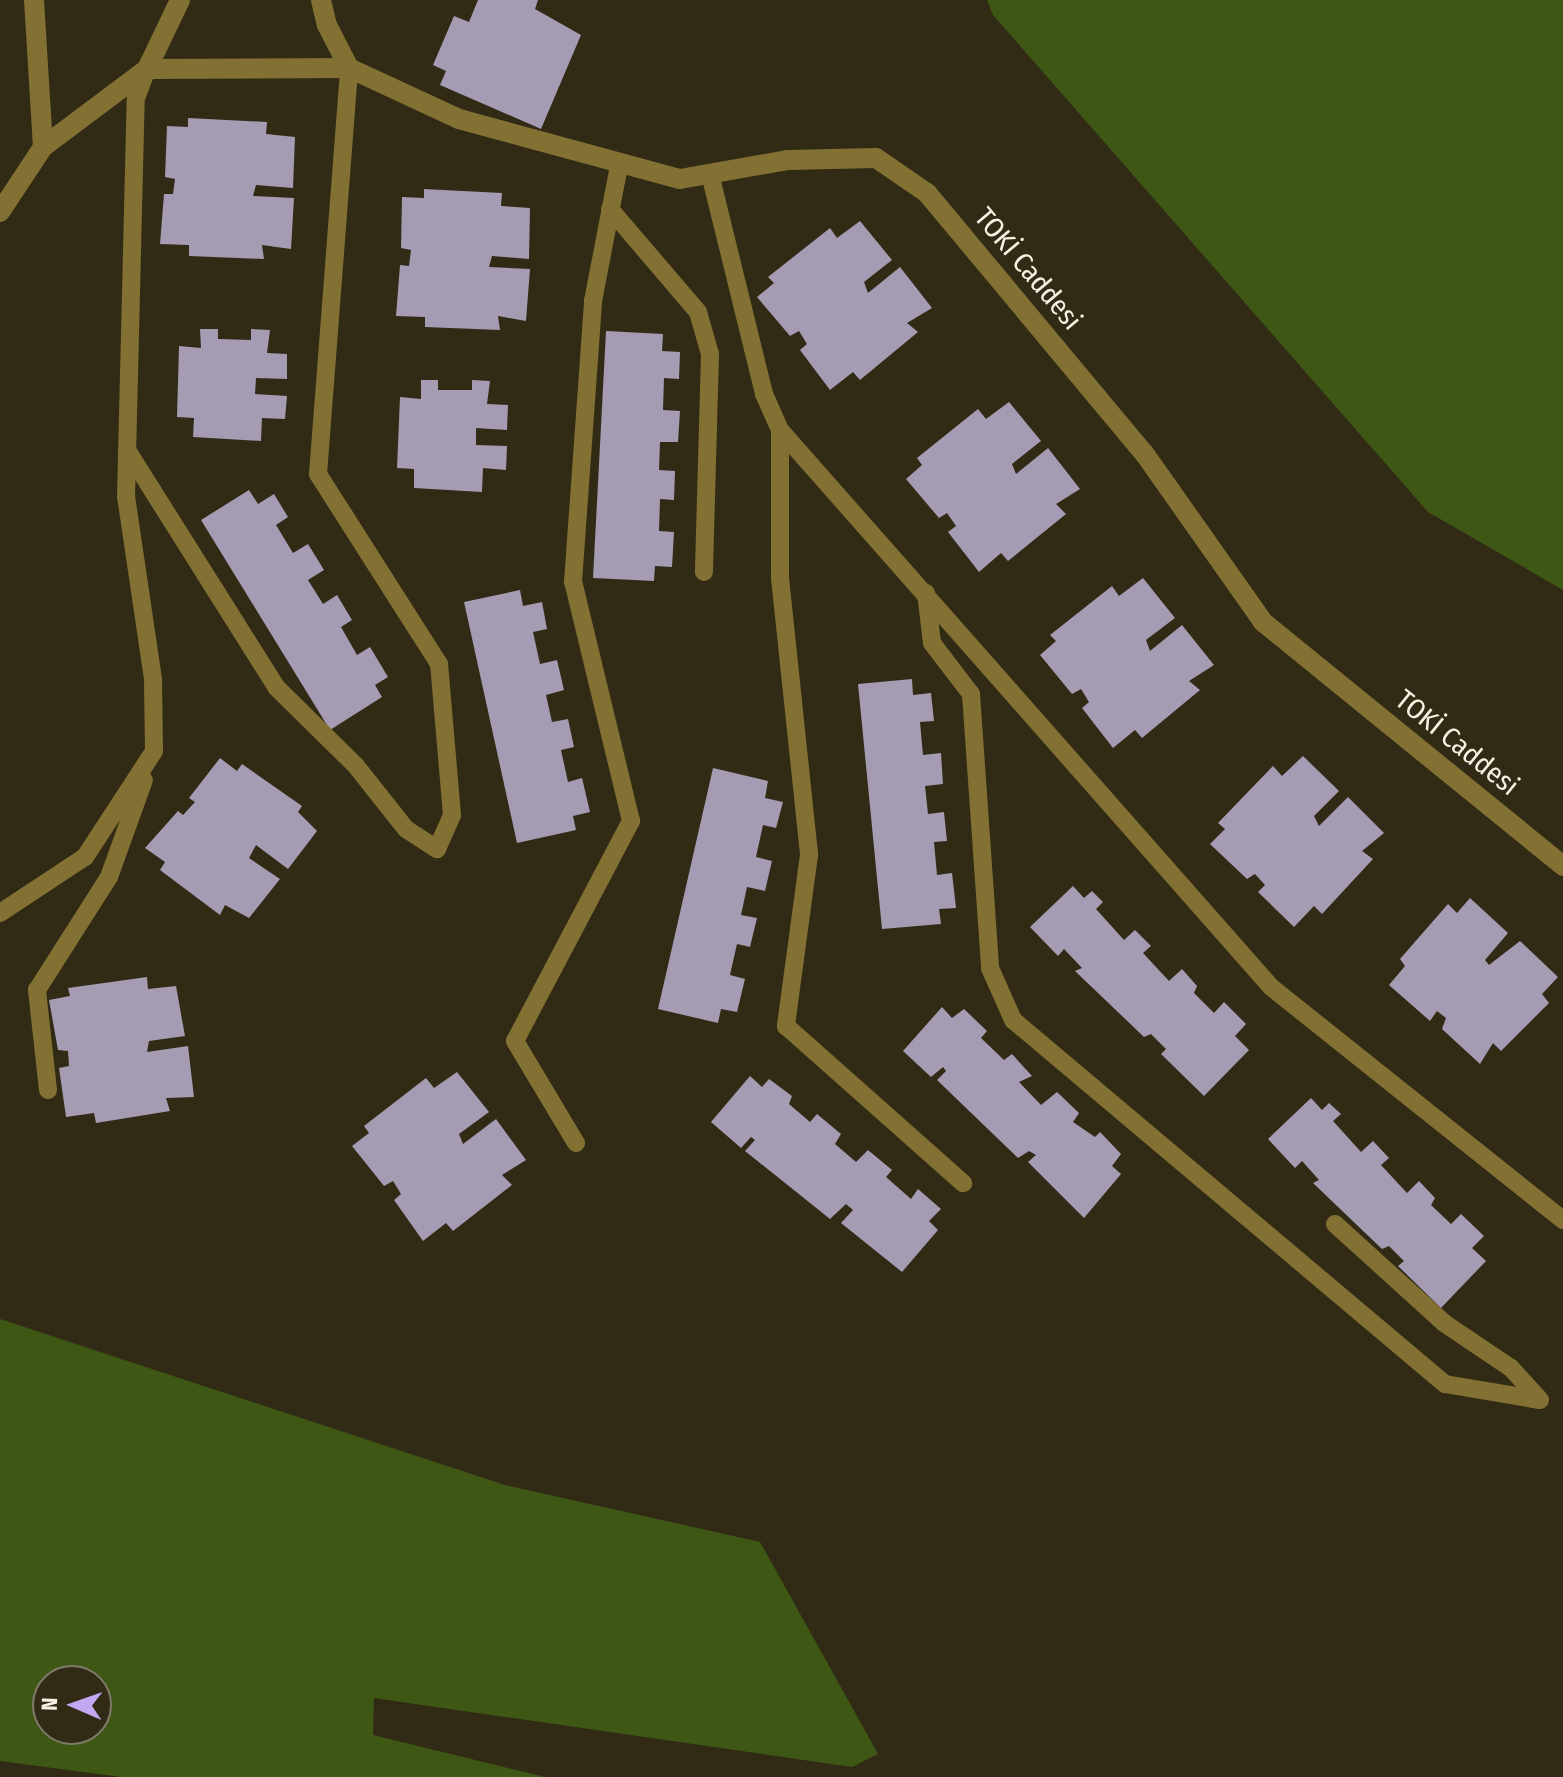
<!DOCTYPE html>
<meta charset="utf-8">
<style>
body{margin:0}
#map{position:relative;width:1563px;height:1777px;overflow:hidden;background:#312b16;font-family:"Fira Sans Condensed",sans-serif}
div>[style]{position:absolute}
[style*='--x']{left:calc(var(--x)*1px);top:calc(var(--y)*1px);width:calc(var(--w)*1px);rotate:calc(var(--a)*1deg)}
.green>*{inset:0;background:#3e5715}
.building>*{inset:0;background:#a59bb3}
.service>*{height:18px;margin:-9px;padding:0 9px;transform-origin:9px;border-radius:9px;background:#837133}
.minor>*{height:20px;margin:-10px;padding:0 10px;transform-origin:10px;border-radius:10px;background:#837133}
.tertiary>*{height:20px;margin:-10px;padding:0 10px;transform-origin:10px;border-radius:10px;background:#837133}
span{translate:-50% -50%;white-space:nowrap;text-align:center;line-height:1.15;-webkit-text-stroke:8px #312b16;paint-order:stroke}
.street-label{font-size:28px;color:#f5f2e4}
.north{position:absolute;left:32px;top:1665px;width:80px;height:80px;box-sizing:border-box;background:#312b16;border:2px solid #7f7b68;border-radius:50%;rotate:272deg;font-size:22px;font-weight:700;line-height:32px;text-align:center;color:#f5f2e4}
.north::after{content:'';display:block;margin:auto;width:28px;height:36px;background:#c4a7f1;clip-path:polygon(50% 0,100% 100%,50% 72%,0 100%)}
</style>
<div id="map">
<div class="green">
<i style="clip-path:polygon(987px 0,1563px 0,1563px 590px,1428px 512px,993px 15px)"></i>
<i style="clip-path:polygon(evenodd,0 1319px,505px 1485px,760px 1542px,878px 1754px,852px 1767px,374px 1698px,373px 1735px,545px 1777px,121px 1777px,0 1761px,0 1319px,96px 1681px,96px 1729px,48px 1729px,48px 1681px,96px 1681px)"></i>
</div>
<div class="building">
<i style="clip-path:polygon(478px 0,538px 0,535px 9px,581px 35px,541px 129px,440px 85px,446px 71px,433px 65px,454px 16px,469px 22px)"></i>
<i style="clip-path:polygon(188px 118px,267px 122px,266px 134px,295px 137px,293px 188px,256px 185px,253px 196px,294px 198px,291px 249px,262px 245px,264px 259px,189px 256px,189px 245px,160px 244px,164px 194px,173px 194px,175px 179px,165px 177px,167px 126px,188px 127px)"></i>
<i style="clip-path:polygon(424px 189px,502px 193px,501px 206px,530px 208px,529px 259px,492px 256px,489px 267px,530px 269px,526px 321px,498px 316px,500px 330px,425px 327px,425px 317px,396px 316px,400px 265px,409px 266px,411px 250px,401px 248px,402px 197px,424px 198px)"></i>
<i style="clip-path:polygon(860px 221px,892px 260px,864px 282px,868px 293px,900px 267px,932px 308px,907px 323px,918px 332px,860px 380px,853px 372px,830px 390px,800px 350px,807px 344px,799px 331px,790px 336px,757px 297px,774px 283px,768px 277px,830px 228px,837px 238px)"></i>
<i style="clip-path:polygon(200px 329px,218px 329px,218px 339px,251px 340px,251px 329px,270px 330px,267px 353px,287px 354px,287px 379px,256px 378px,255px 394px,287px 396px,285px 419px,262px 418px,261px 441px,193px 437px,194px 418px,177px 417px,179px 346px,201px 348px)"></i>
<i style="clip-path:polygon(606px 331px,663px 334px,662px 351px,680px 352px,679px 379px,664px 378px,663px 410px,680px 411px,678px 442px,660px 442px,659px 470px,675px 471px,674px 500px,660px 499px,659px 531px,674px 532px,672px 567px,655px 566px,654px 581px,593px 578px)"></i>
<i style="clip-path:polygon(421px 380px,438px 380px,438px 390px,472px 390px,472px 380px,490px 381px,487px 404px,508px 405px,507px 430px,476px 428px,476px 445px,507px 446px,506px 470px,483px 468px,482px 492px,414px 488px,414px 469px,397px 468px,400px 397px,421px 399px)"></i>
<i style="clip-path:polygon(1009px 402px,1041px 441px,1012px 464px,1016px 474px,1048px 448px,1080px 489px,1056px 504px,1066px 514px,1008px 561px,1001px 553px,979px 572px,948px 532px,956px 526px,947px 513px,939px 518px,906px 479px,922px 465px,917px 458px,978px 409px,986px 419px)"></i>
<i style="clip-path:polygon(249px 490px,258px 504px,274px 494px,288px 517px,276px 525px,293px 553px,308px 544px,324px 570px,308px 580px,323px 604px,337px 595px,352px 620px,341px 627px,357px 655px,370px 647px,388px 677px,375px 685px,382px 697px,330px 730px,201px 520px)"></i>
<i style="clip-path:polygon(1143px 578px,1175px 618px,1146px 640px,1150px 651px,1182px 625px,1214px 665px,1189px 681px,1200px 690px,1142px 738px,1135px 730px,1113px 748px,1082px 708px,1089px 702px,1081px 689px,1072px 694px,1040px 655px,1056px 641px,1050px 635px,1112px 586px,1119px 596px)"></i>
<i style="clip-path:polygon(520px 590px,523px 606px,542px 602px,547px 629px,533px 632px,540px 664px,557px 660px,564px 690px,546px 695px,552px 722px,568px 719px,574px 747px,561px 750px,568px 782px,582px 778px,590px 812px,573px 816px,576px 830px,517px 843px,464px 602px)"></i>
<i style="clip-path:polygon(912px 679px,913px 695px,931px 693px,934px 721px,920px 722px,923px 755px,941px 753px,943px 784px,925px 786px,928px 814px,944px 812px,947px 841px,934px 842px,937px 875px,952px 873px,956px 908px,939px 909px,941px 924px,882px 929px,858px 684px)"></i>
<i style="clip-path:polygon(1303px 756px,1339px 791px,1314px 816px,1319px 826px,1348px 797px,1384px 833px,1362px 851px,1373px 859px,1322px 914px,1314px 906px,1294px 927px,1258px 892px,1265px 885px,1255px 874px,1247px 879px,1210px 844px,1225px 829px,1218px 823px,1273px 766px,1282px 776px)"></i>
<i style="clip-path:polygon(220px 758px,237px 771px,242px 764px,302px 806px,298px 812px,317px 831px,288px 869px,256px 845px,249px 858px,280px 879px,249px 918px,225px 905px,220px 915px,160px 870px,165px 862px,145px 848px,178px 811px,183px 815px,195px 802px,189px 798px)"></i>
<i style="clip-path:polygon(713px 768px,768px 781px,765px 798px,783px 802px,776px 828px,763px 825px,756px 857px,772px 861px,765px 891px,747px 887px,741px 915px,757px 918px,750px 947px,737px 944px,730px 975px,745px 979px,737px 1012px,721px 1009px,718px 1023px,658px 1009px)"></i>
<i style="clip-path:polygon(1073px 886px,1084px 898px,1092px 891px,1103px 902px,1096px 909px,1124px 940px,1135px 930px,1151px 946px,1143px 953px,1169px 981px,1182px 969px,1197px 986px,1194px 993px,1214px 1013px,1224px 1002px,1246px 1024px,1235px 1036px,1249px 1050px,1204px 1096px,1161px 1054px,1166px 1049px,1151px 1034px,1144px 1037px,1075px 971px,1082px 968px,1064px 949px,1058px 956px,1030px 927px)"></i>
<i style="clip-path:polygon(1470px 898px,1508px 933px,1485px 960px,1489px 965px,1520px 941px,1558px 977px,1542px 994px,1549px 1003px,1501px 1051px,1493px 1043px,1480px 1064px,1442px 1029px,1446px 1018px,1437px 1011px,1430px 1021px,1389px 985px,1405px 966px,1400px 959px,1448px 904px,1457px 913px)"></i>
<i style="clip-path:polygon(147px 977px,148px 989px,176px 986px,185px 1036px,149px 1041px,147px 1052px,188px 1046px,194px 1097px,166px 1098px,170px 1111px,96px 1123px,94px 1113px,66px 1117px,59px 1068px,69px 1066px,68px 1051px,58px 1050px,49px 1000px,70px 996px,68px 988px)"></i>
<i style="clip-path:polygon(942px 1007px,952px 1018px,964px 1009px,987px 1031px,981px 1038px,1004px 1060px,1012px 1054px,1032px 1076px,1019px 1082px,1041px 1105px,1057px 1092px,1079px 1113px,1073px 1122px,1095px 1137px,1100px 1132px,1121px 1154px,1112px 1166px,1121px 1174px,1084px 1218px,1028px 1162px,1036px 1155px,1029px 1151px,1018px 1158px,937px 1080px,946px 1071px,943px 1067px,931px 1077px,903px 1051px)"></i>
<i style="clip-path:polygon(457px 1072px,489px 1112px,459px 1134px,463px 1144px,496px 1119px,526px 1160px,502px 1175px,512px 1185px,453px 1231px,446px 1223px,423px 1241px,394px 1200px,401px 1194px,393px 1181px,384px 1186px,352px 1146px,369px 1133px,364px 1126px,426px 1078px,434px 1088px)"></i>
<i style="clip-path:polygon(750px 1076px,762px 1087px,769px 1079px,792px 1096px,789px 1104px,810px 1122px,817px 1114px,841px 1134px,835px 1144px,856px 1162px,868px 1150px,892px 1170px,886px 1177px,911px 1199px,918px 1189px,941px 1209px,929px 1221px,938px 1230px,902px 1272px,841px 1223px,853px 1210px,846px 1204px,830px 1219px,745px 1151px,755px 1140px,751px 1137px,741px 1148px,711px 1122px)"></i>
<i style="clip-path:polygon(1311px 1098px,1322px 1110px,1329px 1103px,1341px 1114px,1333px 1121px,1361px 1152px,1373px 1141px,1389px 1158px,1381px 1165px,1407px 1193px,1419px 1181px,1435px 1198px,1431px 1205px,1451px 1224px,1461px 1214px,1484px 1236px,1472px 1248px,1486px 1261px,1441px 1308px,1398px 1266px,1404px 1261px,1389px 1246px,1382px 1249px,1313px 1183px,1319px 1180px,1302px 1161px,1295px 1168px,1268px 1139px)"></i>
</div>
<div class="service">
<i style="--x:710;--y:174;--w:227;--a:76.2"></i>
<i style="--x:764;--y:394;--w:39;--a:66"></i>
<i style="--x:780;--y:430;--w:743;--a:48.6"></i>
<i style="--x:1271;--y:987;--w:374;--a:38.6"></i>
<i style="--x:610;--y:209;--w:135;--a:49.5"></i>
<i style="--x:698;--y:312;--w:44;--a:74.1"></i>
<i style="--x:710;--y:354;--w:218;--a:91.6"></i>
<i style="--x:780;--y:430;--w:148;--a:90"></i>
<i style="--x:780;--y:578;--w:279;--a:84"></i>
<i style="--x:809;--y:855;--w:173;--a:97.7"></i>
<i style="--x:786;--y:1026;--w:237;--a:41.6"></i>
<i style="--x:127;--y:450;--w:280;--a:57.8"></i>
<i style="--x:276;--y:687;--w:112;--a:44.6"></i>
<i style="--x:356;--y:766;--w:80;--a:51.6"></i>
<i style="--x:406;--y:829;--w:37;--a:33"></i>
<i style="--x:437;--y:849;--w:37;--a:-66"></i>
<i style="--x:452;--y:815;--w:152;--a:-94.9"></i>
<i style="--x:439;--y:664;--w:225;--a:-122.5"></i>
<i style="--x:318;--y:474;--w:407;--a:-85.6"></i>
<i style="--x:926;--y:593;--w:50;--a:83.2"></i>
<i style="--x:932;--y:643;--w:64;--a:52.6"></i>
<i style="--x:971;--y:694;--w:275;--a:86"></i>
<i style="--x:990;--y:968;--w:57;--a:66.1"></i>
<i style="--x:1013;--y:1020;--w:565;--a:40.12"></i>
<i style="--x:1445;--y:1384;--w:96;--a:9.6"></i>
<i style="--x:0;--y:913;--w:102;--a:-33.4"></i>
<i style="--x:85;--y:857;--w:126;--a:-56.9"></i>
<i style="--x:154;--y:751;--w:72;--a:-90.8"></i>
<i style="--x:153;--y:679;--w:184;--a:-98.4"></i>
<i style="--x:126;--y:497;--w:399;--a:-88.6"></i>
<i style="--x:136;--y:98;--w:31;--a:-69"></i>
<i style="--x:48;--y:1090;--w:101;--a:-96.3"></i>
<i style="--x:37;--y:990;--w:134;--a:-57.5"></i>
<i style="--x:109;--y:877;--w:103;--a:-70.2"></i>
<i style="--x:576;--y:1143;--w:119;--a:-120.9"></i>
<i style="--x:515;--y:1041;--w:249;--a:-62.2"></i>
<i style="--x:631;--y:821;--w:246;--a:-103.6"></i>
<i style="--x:573;--y:582;--w:282;--a:-85.9"></i>
<i style="--x:593;--y:301;--w:137;--a:-79.1"></i>
<i style="--x:1335;--y:1224;--w:147;--a:42.2"></i>
<i style="--x:1444;--y:1323;--w:81;--a:33.9"></i>
<i style="--x:1511;--y:1368;--w:43;--a:47.8"></i>
</div>
<div class="minor">
<i style="--x:34;--y:0;--w:147;--a:86.5"></i>
<i style="--x:147;--y:69;--w:202;--a:-0.3"></i>
<i style="--x:0;--y:212;--w:78;--a:-56.5"></i>
<i style="--x:43;--y:147;--w:130;--a:-36.9"></i>
<i style="--x:147;--y:69;--w:76;--a:-64.4"></i>
</div>
<div class="tertiary">
<i style="--x:321;--y:0;--w:26;--a:77"></i>
<i style="--x:327;--y:25;--w:48;--a:62.9"></i>
<i style="--x:349;--y:68;--w:121;--a:24.9"></i>
<i style="--x:459;--y:119;--w:229;--a:15.2"></i>
<i style="--x:680;--y:179;--w:110;--a:-10"></i>
<i style="--x:788;--y:160;--w:88;--a:-1.3"></i>
<i style="--x:876;--y:158;--w:62;--a:34.5"></i>
<i style="--x:927;--y:193;--w:339;--a:50.2"></i>
<i style="--x:1144;--y:453;--w:207;--a:54.8"></i>
<i style="--x:1263;--y:622;--w:387;--a:39.1"></i>
</div>
<div class="street-label">
<span style="left:1028px;top:269px;rotate:50deg">TOKİ Caddesi</span>
<span style="left:1457px;top:743px;rotate:39deg">TOKİ Caddesi</span>
</div>
<div class="north">N</div>
</div>
